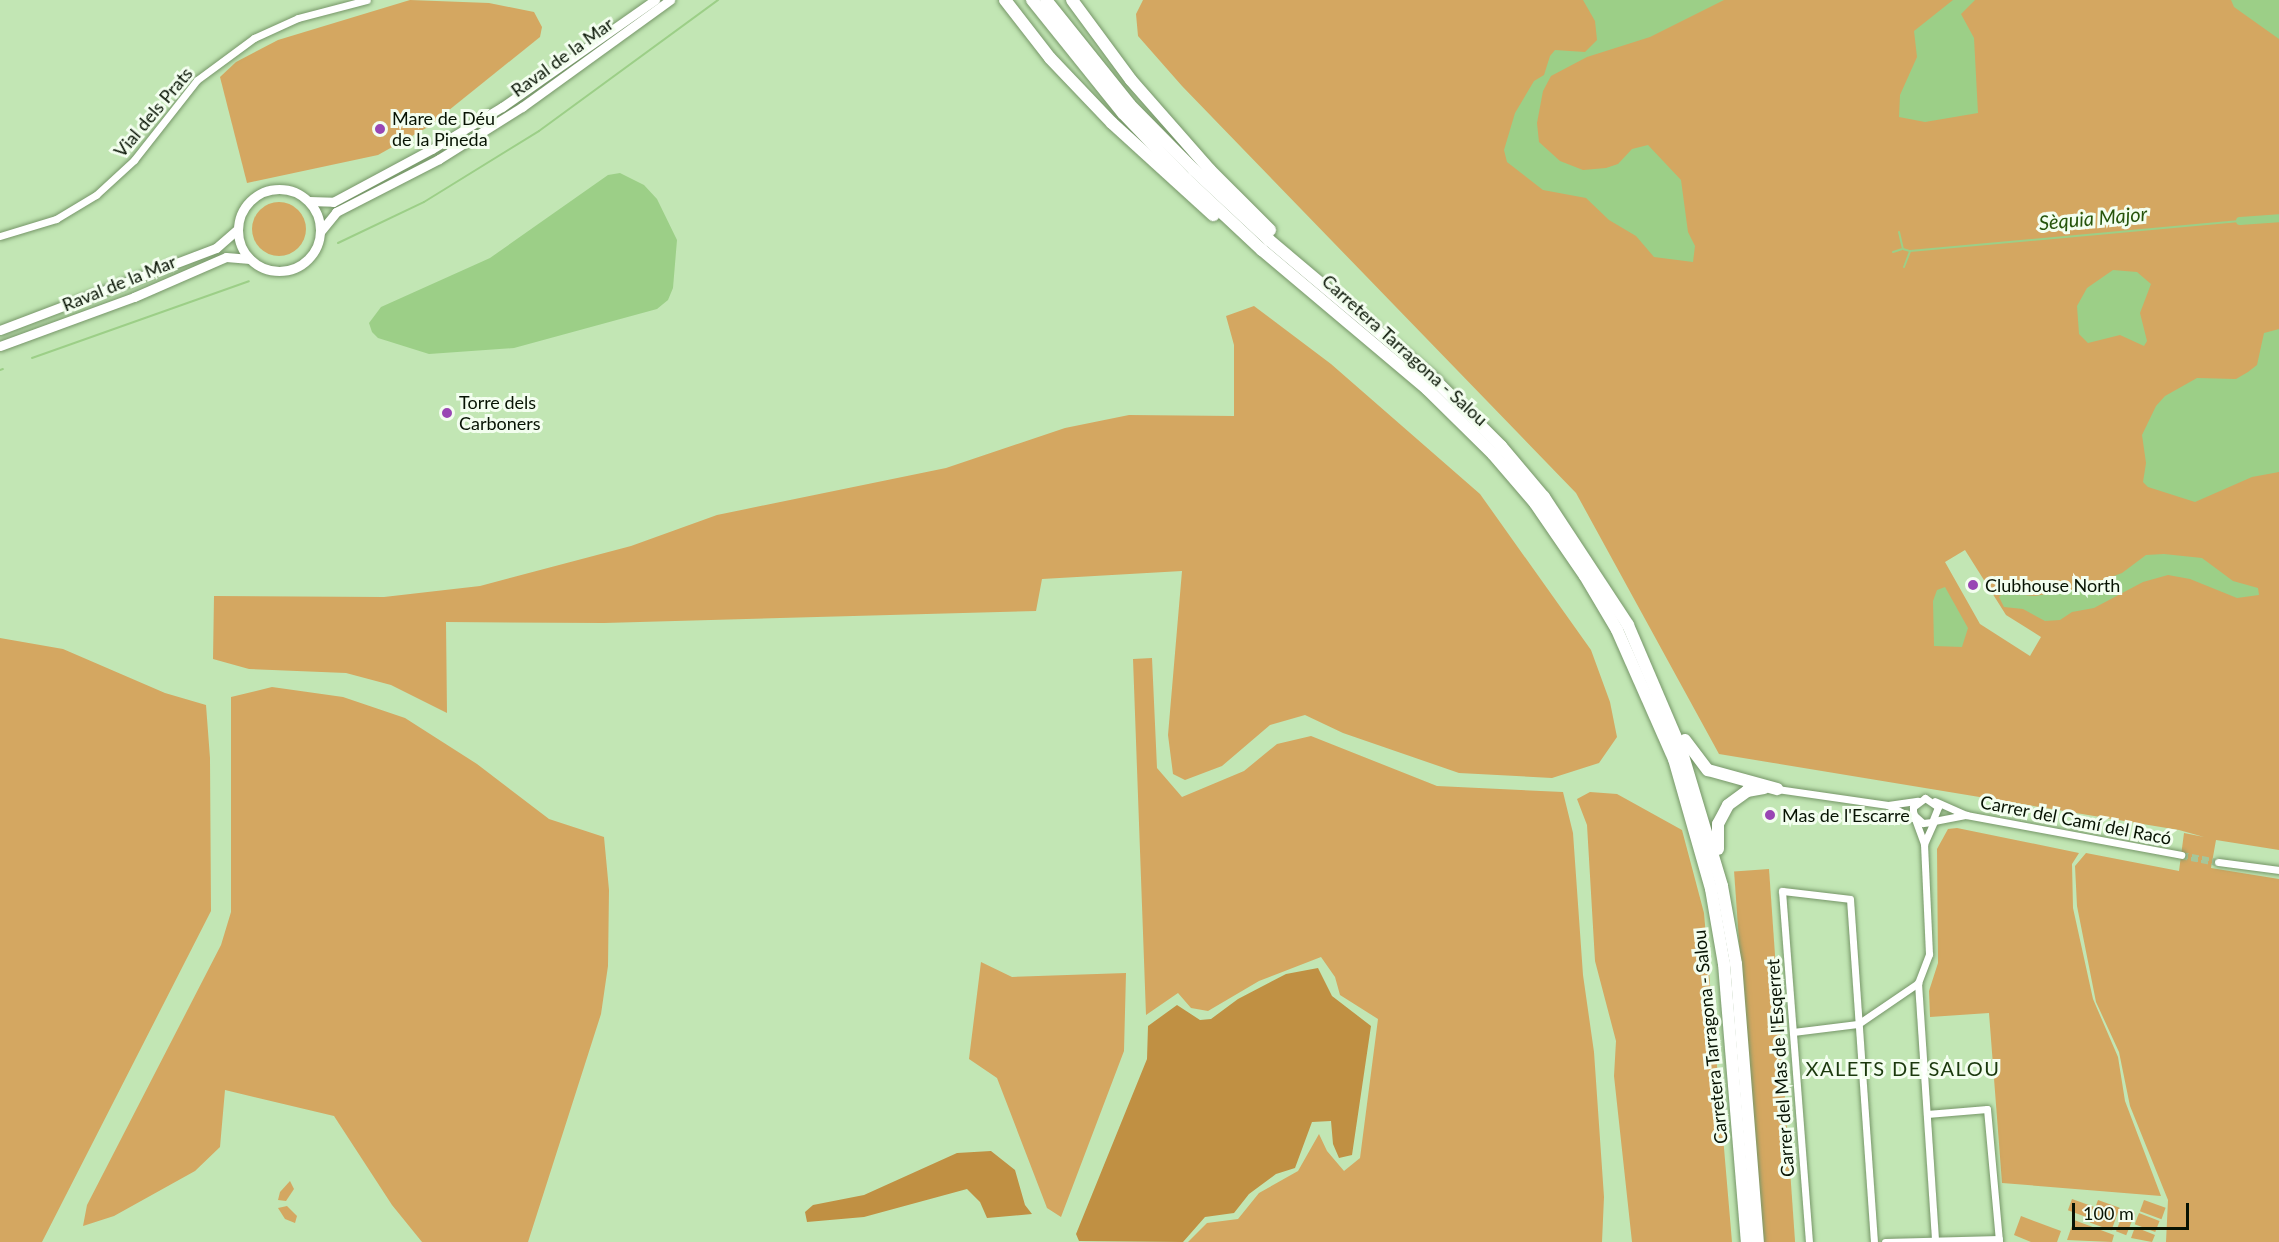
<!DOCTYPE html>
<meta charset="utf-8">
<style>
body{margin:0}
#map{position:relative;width:2279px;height:1242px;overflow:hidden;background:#c2e6b4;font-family:Lato,sans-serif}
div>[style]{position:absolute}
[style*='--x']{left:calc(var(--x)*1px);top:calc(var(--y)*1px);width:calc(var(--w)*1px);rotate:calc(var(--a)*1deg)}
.green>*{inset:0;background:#d4a761;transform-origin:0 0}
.round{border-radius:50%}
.forest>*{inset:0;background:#c09043}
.water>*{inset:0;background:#9ccf87}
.stream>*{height:2px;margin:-1px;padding:0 1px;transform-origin:1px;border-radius:1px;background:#9ccf87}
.canal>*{height:8px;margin:-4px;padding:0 4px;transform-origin:4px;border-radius:4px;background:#9ccf87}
.minor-tunnel>*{height:7px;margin-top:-3.5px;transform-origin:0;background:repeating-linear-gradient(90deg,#a6c699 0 7px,transparent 0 10.5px)}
.roads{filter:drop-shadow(0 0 2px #769668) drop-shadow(0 0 2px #769668)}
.minor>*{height:7px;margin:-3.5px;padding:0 3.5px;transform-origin:3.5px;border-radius:3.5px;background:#fff}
.tertiary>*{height:9px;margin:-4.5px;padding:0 4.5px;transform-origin:4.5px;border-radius:4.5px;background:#fff}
.tertiary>.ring{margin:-4.5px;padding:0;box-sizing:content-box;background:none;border:9px solid #fff;border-radius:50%}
.trunk>*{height:12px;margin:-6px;padding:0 6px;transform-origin:6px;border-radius:6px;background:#fff}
.dots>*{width:16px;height:16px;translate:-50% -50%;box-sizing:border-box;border:3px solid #f3feef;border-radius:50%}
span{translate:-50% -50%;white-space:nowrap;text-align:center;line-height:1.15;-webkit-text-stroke:6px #f3feef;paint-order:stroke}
.street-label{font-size:18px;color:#071303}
.poi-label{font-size:18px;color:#071303}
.left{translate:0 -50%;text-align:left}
.water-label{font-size:20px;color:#26540b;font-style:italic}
.neighbourhood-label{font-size:20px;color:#1b380d;letter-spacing:1.5px}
.scale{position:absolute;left:2072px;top:1203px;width:117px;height:27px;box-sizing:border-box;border:3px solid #071303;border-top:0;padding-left:8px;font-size:18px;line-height:21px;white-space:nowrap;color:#071303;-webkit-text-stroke:4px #f3feef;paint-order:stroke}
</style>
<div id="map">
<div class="green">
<i style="clip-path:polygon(410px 0,489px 3px,534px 12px,542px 27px,540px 37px,428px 127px,378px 155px,247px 183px,220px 77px,236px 62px,278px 40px)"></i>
<i style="clip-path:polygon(evenodd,1143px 0,2279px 0,2279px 850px,2216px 840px,2211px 868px,2279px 879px,2279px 1242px,2166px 1242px,2168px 1200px,2130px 1106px,2119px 1052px,2096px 1002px,2077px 906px,2075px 866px,2086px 853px,2179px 871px,2184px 833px,2204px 837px,2179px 830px,1719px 754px,1576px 493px,1182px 86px,1138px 36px,1136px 14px,1143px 0,1965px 550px,2006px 615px,2041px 637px,2030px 656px,1980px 624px,1945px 562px,1965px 550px)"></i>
<i class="round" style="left:252px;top:202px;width:54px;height:54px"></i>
<i style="clip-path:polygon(1254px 306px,1331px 364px,1480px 494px,1591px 650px,1610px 702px,1617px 737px,1599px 763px,1552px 778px,1459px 773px,1343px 733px,1305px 715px,1270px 725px,1222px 766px,1185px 780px,1173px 774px,1168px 735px,1182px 571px,1042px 579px,1036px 611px,604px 623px,446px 622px,447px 713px,391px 685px,346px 673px,249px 669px,213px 659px,214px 596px,384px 597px,480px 586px,631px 546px,717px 515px,946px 468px,1065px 428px,1129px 415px,1234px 416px,1234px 345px,1226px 316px)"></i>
<i style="clip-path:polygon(0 638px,63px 649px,165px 693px,206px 705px,210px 758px,211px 911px,42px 1242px,0 1242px)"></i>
<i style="clip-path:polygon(1152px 658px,1157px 768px,1182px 797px,1244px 771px,1277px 744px,1311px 736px,1437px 786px,1563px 792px,1573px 833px,1583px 975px,1594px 1052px,1604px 1197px,1602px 1242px,1188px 1242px,1207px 1223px,1238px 1219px,1259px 1193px,1298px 1171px,1319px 1134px,1327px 1151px,1344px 1171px,1360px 1158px,1378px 1019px,1340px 995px,1335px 977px,1321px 957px,1259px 981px,1208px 1011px,1191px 1008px,1178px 993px,1146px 1015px,1133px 659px)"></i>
<i style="clip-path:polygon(272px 687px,343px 697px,405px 718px,477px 764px,549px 819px,604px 837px,609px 890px,608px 966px,601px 1014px,528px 1242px,422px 1242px,392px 1205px,334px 1116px,225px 1090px,220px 1147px,195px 1171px,114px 1216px,83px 1226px,87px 1205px,221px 945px,231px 912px,231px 697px)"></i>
<i style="clip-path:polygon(1590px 792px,1617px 794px,1682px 830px,1704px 913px,1732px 1242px,1632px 1242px,1614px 1076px,1616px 1041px,1595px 961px,1587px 825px,1577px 799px)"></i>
<i style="clip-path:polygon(1957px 828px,2079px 853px,2072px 864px,2073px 908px,2093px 999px,2118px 1057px,2125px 1101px,2161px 1196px,2002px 1183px,1989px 1013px,1930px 1017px,1929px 991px,1938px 963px,1937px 849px,1948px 829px)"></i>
<i style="left:1769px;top:869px;width:374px;height:35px;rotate:86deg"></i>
<i style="clip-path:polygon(981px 962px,1012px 977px,1126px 973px,1124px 1051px,1061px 1217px,1047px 1208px,997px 1078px,969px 1059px)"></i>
<i style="clip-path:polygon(290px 1181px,294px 1189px,286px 1201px,278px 1200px,280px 1192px)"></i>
<i style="left:2072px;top:1199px;width:23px;height:12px;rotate:20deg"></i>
<i style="left:2098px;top:1200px;width:23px;height:24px;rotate:20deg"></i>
<i style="left:2144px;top:1200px;width:23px;height:12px;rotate:20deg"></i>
<i style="clip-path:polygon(287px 1206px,297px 1216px,295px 1223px,285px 1219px,278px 1208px)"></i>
<i style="left:2125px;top:1209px;width:11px;height:24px;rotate:22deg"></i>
<i style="left:2139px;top:1213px;width:22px;height:12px;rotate:21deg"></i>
<i style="clip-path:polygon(2021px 1216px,2061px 1231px,2057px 1242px,2031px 1242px,2014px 1235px)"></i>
<i style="clip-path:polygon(2074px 1220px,2114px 1235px,2112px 1242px,2067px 1240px)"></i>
<i style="clip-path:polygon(2135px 1227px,2155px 1235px,2152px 1242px,2131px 1238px)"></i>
</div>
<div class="forest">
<i style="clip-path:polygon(1318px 968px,1332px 996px,1371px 1026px,1352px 1155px,1339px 1158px,1333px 1144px,1331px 1121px,1312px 1122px,1295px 1168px,1276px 1174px,1249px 1194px,1234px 1213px,1205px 1217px,1183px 1242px,1079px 1241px,1076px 1234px,1147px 1059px,1148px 1026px,1177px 1005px,1200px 1020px,1211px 1019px,1238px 999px,1286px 974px)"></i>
<i style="clip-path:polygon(991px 1151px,1015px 1170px,1025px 1205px,1032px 1214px,987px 1218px,980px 1202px,967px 1189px,864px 1217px,807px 1222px,805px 1212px,813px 1205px,864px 1195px,957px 1153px)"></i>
</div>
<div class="water">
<i style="clip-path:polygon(1583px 0,1724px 0,1650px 37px,1587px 57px,1551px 76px,1543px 91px,1537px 123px,1539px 142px,1560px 161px,1583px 170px,1606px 168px,1618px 164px,1632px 149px,1648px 145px,1681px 180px,1688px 232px,1695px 246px,1693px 262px,1654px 257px,1636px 236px,1609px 220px,1586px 198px,1543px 190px,1507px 162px,1504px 150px,1515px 113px,1534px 81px,1544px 75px,1550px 56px,1555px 50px,1585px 52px,1597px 40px,1595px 21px)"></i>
<i style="clip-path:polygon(1953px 0,1975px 0,1961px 14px,1974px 38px,1978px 113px,1925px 122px,1899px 117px,1900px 95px,1917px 57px,1914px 31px)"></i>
<i style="clip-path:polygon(2231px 0,2279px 0,2279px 39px,2234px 7px)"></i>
<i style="clip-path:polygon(620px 173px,644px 185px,657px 199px,677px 240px,673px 288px,668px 300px,657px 309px,514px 348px,429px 354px,378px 338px,372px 332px,369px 323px,381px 307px,490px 258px,608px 175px)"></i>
<i style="clip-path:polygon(2113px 270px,2137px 272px,2151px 284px,2140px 313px,2147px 341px,2144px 346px,2120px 335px,2088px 343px,2079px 334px,2077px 306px,2087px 288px)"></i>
<i style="clip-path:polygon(2279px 329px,2279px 472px,2252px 477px,2195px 502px,2148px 487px,2143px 482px,2146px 463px,2142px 435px,2156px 406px,2165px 396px,2197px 378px,2236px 379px,2248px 372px,2257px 365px,2264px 333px)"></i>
<i style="clip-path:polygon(2164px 554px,2202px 558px,2233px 581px,2258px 588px,2259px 595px,2237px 598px,2190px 579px,2168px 575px,2143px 582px,2094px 608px,2072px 612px,2060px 620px,2045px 621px,2023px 609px,2004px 607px,1999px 597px,2003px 593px,2035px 596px,2081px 588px,2122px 573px,2146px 555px)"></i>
<i style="clip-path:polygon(1945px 587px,1968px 628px,1962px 647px,1934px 646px,1933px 601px,1937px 590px)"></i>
</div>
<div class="stream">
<i style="--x:1899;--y:232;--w:17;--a:77"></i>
<i style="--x:1903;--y:249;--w:7;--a:16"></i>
<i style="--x:1910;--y:251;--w:331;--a:-5.2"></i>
<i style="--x:338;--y:243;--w:95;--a:-25.5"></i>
<i style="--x:424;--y:202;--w:135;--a:-31.7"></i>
<i style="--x:539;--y:131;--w:222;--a:-36.2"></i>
<i style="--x:1893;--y:252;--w:9;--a:-18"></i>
<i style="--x:1904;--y:267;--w:17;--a:-69"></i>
<i style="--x:32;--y:358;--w:230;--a:-19.5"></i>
<i style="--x:0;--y:370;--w:3;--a:-18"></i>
</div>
<div class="canal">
<i style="--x:2240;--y:221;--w:39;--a:-4"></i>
</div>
<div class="minor-tunnel">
<i style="--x:2181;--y:855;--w:38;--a:11"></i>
</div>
<div class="roads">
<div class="minor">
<i style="--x:0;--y:236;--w:59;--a:-16.9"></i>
<i style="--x:56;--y:219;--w:47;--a:-31"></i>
<i style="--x:96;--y:195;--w:52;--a:-42.6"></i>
<i style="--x:134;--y:160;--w:102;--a:-51.8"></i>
<i style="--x:197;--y:80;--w:71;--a:-36.4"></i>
<i style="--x:254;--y:38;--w:48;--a:-24.4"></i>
<i style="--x:298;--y:18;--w:71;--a:-14.6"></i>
<i style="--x:1777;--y:789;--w:112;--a:8.2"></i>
<i style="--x:1914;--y:815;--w:12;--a:42"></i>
<i style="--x:1923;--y:823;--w:9;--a:-6"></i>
<i style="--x:1932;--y:822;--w:16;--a:-68"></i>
<i style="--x:1938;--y:807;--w:16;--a:-145"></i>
<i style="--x:1925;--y:798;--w:15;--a:143"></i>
<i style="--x:1913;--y:807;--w:4;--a:90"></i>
<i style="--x:1913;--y:811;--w:8;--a:76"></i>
<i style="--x:1915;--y:819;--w:27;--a:70"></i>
<i style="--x:1924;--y:844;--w:27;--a:-66"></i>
<i style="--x:1966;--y:815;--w:219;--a:10.5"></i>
<i style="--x:1915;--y:819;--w:30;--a:-153"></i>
<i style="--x:1888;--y:805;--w:30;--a:-8"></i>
<i style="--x:1934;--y:821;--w:33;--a:-11"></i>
<i style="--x:1966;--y:815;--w:34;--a:-156"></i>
<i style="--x:2218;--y:862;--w:62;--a:7.5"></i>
<i style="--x:1918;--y:983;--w:260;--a:86.2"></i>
<i style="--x:1793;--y:1032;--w:65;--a:-7"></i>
<i style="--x:1858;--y:1024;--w:73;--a:-34.3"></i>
<i style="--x:1918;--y:983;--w:31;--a:-69"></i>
<i style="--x:1929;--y:954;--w:110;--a:-92.6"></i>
<i style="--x:1927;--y:1114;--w:60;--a:-4.8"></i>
<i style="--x:1987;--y:1109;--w:134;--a:84.8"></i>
<i style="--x:1809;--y:1242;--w:352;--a:-94.4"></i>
<i style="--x:1782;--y:891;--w:68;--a:6.7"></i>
<i style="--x:1850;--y:899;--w:344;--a:86"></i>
<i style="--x:1885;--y:1242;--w:114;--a:-1.5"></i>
</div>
<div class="tertiary">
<i class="ring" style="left:238px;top:189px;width:73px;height:73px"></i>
<i style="--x:309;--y:201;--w:24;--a:2"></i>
<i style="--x:333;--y:202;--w:112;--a:-28.2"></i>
<i style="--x:432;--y:149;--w:82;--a:-31"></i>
<i style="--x:502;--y:107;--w:187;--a:-35"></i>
<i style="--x:320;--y:232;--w:26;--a:-51"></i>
<i style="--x:336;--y:212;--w:116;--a:-27.2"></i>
<i style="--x:439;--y:159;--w:98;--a:-32.1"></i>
<i style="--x:522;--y:107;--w:183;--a:-35.9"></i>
<i style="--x:0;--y:330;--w:231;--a:-20.8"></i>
<i style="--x:216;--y:248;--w:29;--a:-41"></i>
<i style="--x:0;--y:346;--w:143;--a:-20.1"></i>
<i style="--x:134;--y:297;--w:100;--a:-23.5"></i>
<i style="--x:226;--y:257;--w:24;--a:5"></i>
</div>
<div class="trunk">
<i style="--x:1005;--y:0;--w:73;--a:52.2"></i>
<i style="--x:1050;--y:58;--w:90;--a:46.4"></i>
<i style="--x:1112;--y:123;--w:137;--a:42.3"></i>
<i style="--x:1032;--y:0;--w:145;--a:51.2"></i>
<i style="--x:1123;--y:113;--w:91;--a:46.3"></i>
<i style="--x:1186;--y:179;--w:104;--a:43.1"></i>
<i style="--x:1262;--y:250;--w:216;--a:40.1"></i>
<i style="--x:1427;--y:389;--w:93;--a:44.6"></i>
<i style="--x:1493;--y:454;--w:65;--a:49.4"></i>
<i style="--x:1535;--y:503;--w:88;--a:55.6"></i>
<i style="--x:1585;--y:576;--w:63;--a:59.3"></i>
<i style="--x:1617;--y:630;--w:141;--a:66.2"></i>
<i style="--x:1674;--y:759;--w:135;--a:74.1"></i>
<i style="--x:1711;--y:889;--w:76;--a:80.2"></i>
<i style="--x:1724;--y:964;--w:279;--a:85.3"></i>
<i style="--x:1046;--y:0;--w:134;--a:51.3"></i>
<i style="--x:1130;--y:105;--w:91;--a:45.4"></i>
<i style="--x:1194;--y:170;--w:103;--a:43"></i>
<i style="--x:1269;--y:240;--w:216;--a:40.1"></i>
<i style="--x:1434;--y:379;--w:95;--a:45"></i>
<i style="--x:1501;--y:446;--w:67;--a:49.9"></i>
<i style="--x:1544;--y:497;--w:153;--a:56.7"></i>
<i style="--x:1628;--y:625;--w:135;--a:66.9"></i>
<i style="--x:1681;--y:749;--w:143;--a:73.3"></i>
<i style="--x:1722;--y:886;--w:79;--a:79.8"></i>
<i style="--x:1736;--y:964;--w:279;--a:85.5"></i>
<i style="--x:1072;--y:0;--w:99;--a:53.6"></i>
<i style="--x:1131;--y:80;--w:120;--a:48.7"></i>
<i style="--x:1210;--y:170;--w:85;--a:45"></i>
<i style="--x:1685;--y:740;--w:38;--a:53"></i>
<i style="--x:1708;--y:770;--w:72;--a:15.4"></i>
<i style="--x:1718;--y:849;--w:25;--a:-90"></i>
<i style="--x:1718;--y:824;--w:21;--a:-62"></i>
<i style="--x:1728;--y:805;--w:24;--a:-36"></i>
<i style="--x:1747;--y:791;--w:17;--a:-10"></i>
</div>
</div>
<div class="dots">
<i style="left:380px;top:129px;background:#9946b4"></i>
<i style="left:447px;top:413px;background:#9946b4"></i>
<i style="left:1973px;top:585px;background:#9946b4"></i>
<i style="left:1770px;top:815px;background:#9946b4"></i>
</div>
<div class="street-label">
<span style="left:562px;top:57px;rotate:-36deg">Raval de la Mar</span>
<span style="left:153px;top:112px;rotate:-50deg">Vial dels Prats</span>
<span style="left:119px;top:283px;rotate:-22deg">Raval de la Mar</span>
<span style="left:1405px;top:350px;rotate:42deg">Carretera Tarragona - Salou</span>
<span style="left:2076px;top:820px;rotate:11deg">Carrer del Camí del Racó</span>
<span style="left:1710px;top:1037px;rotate:-96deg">Carretera Tarragona - Salou</span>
<span style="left:1780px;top:1068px;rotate:-94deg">Carrer del Mas de l'Esqerret</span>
</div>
<div class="poi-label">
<span class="left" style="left:392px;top:129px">Mare de Déu<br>de la Pineda</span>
<span class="left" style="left:459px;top:413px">Torre dels<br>Carboners</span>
<span class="left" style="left:1985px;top:585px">Clubhouse North</span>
<span class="left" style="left:1782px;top:815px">Mas de l'Escarre</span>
</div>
<div class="water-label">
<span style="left:2093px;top:218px;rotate:-5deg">Sèquia Major</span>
</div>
<div class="neighbourhood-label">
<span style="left:1903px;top:1068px">XALETS DE SALOU</span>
</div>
<div class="scale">100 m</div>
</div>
